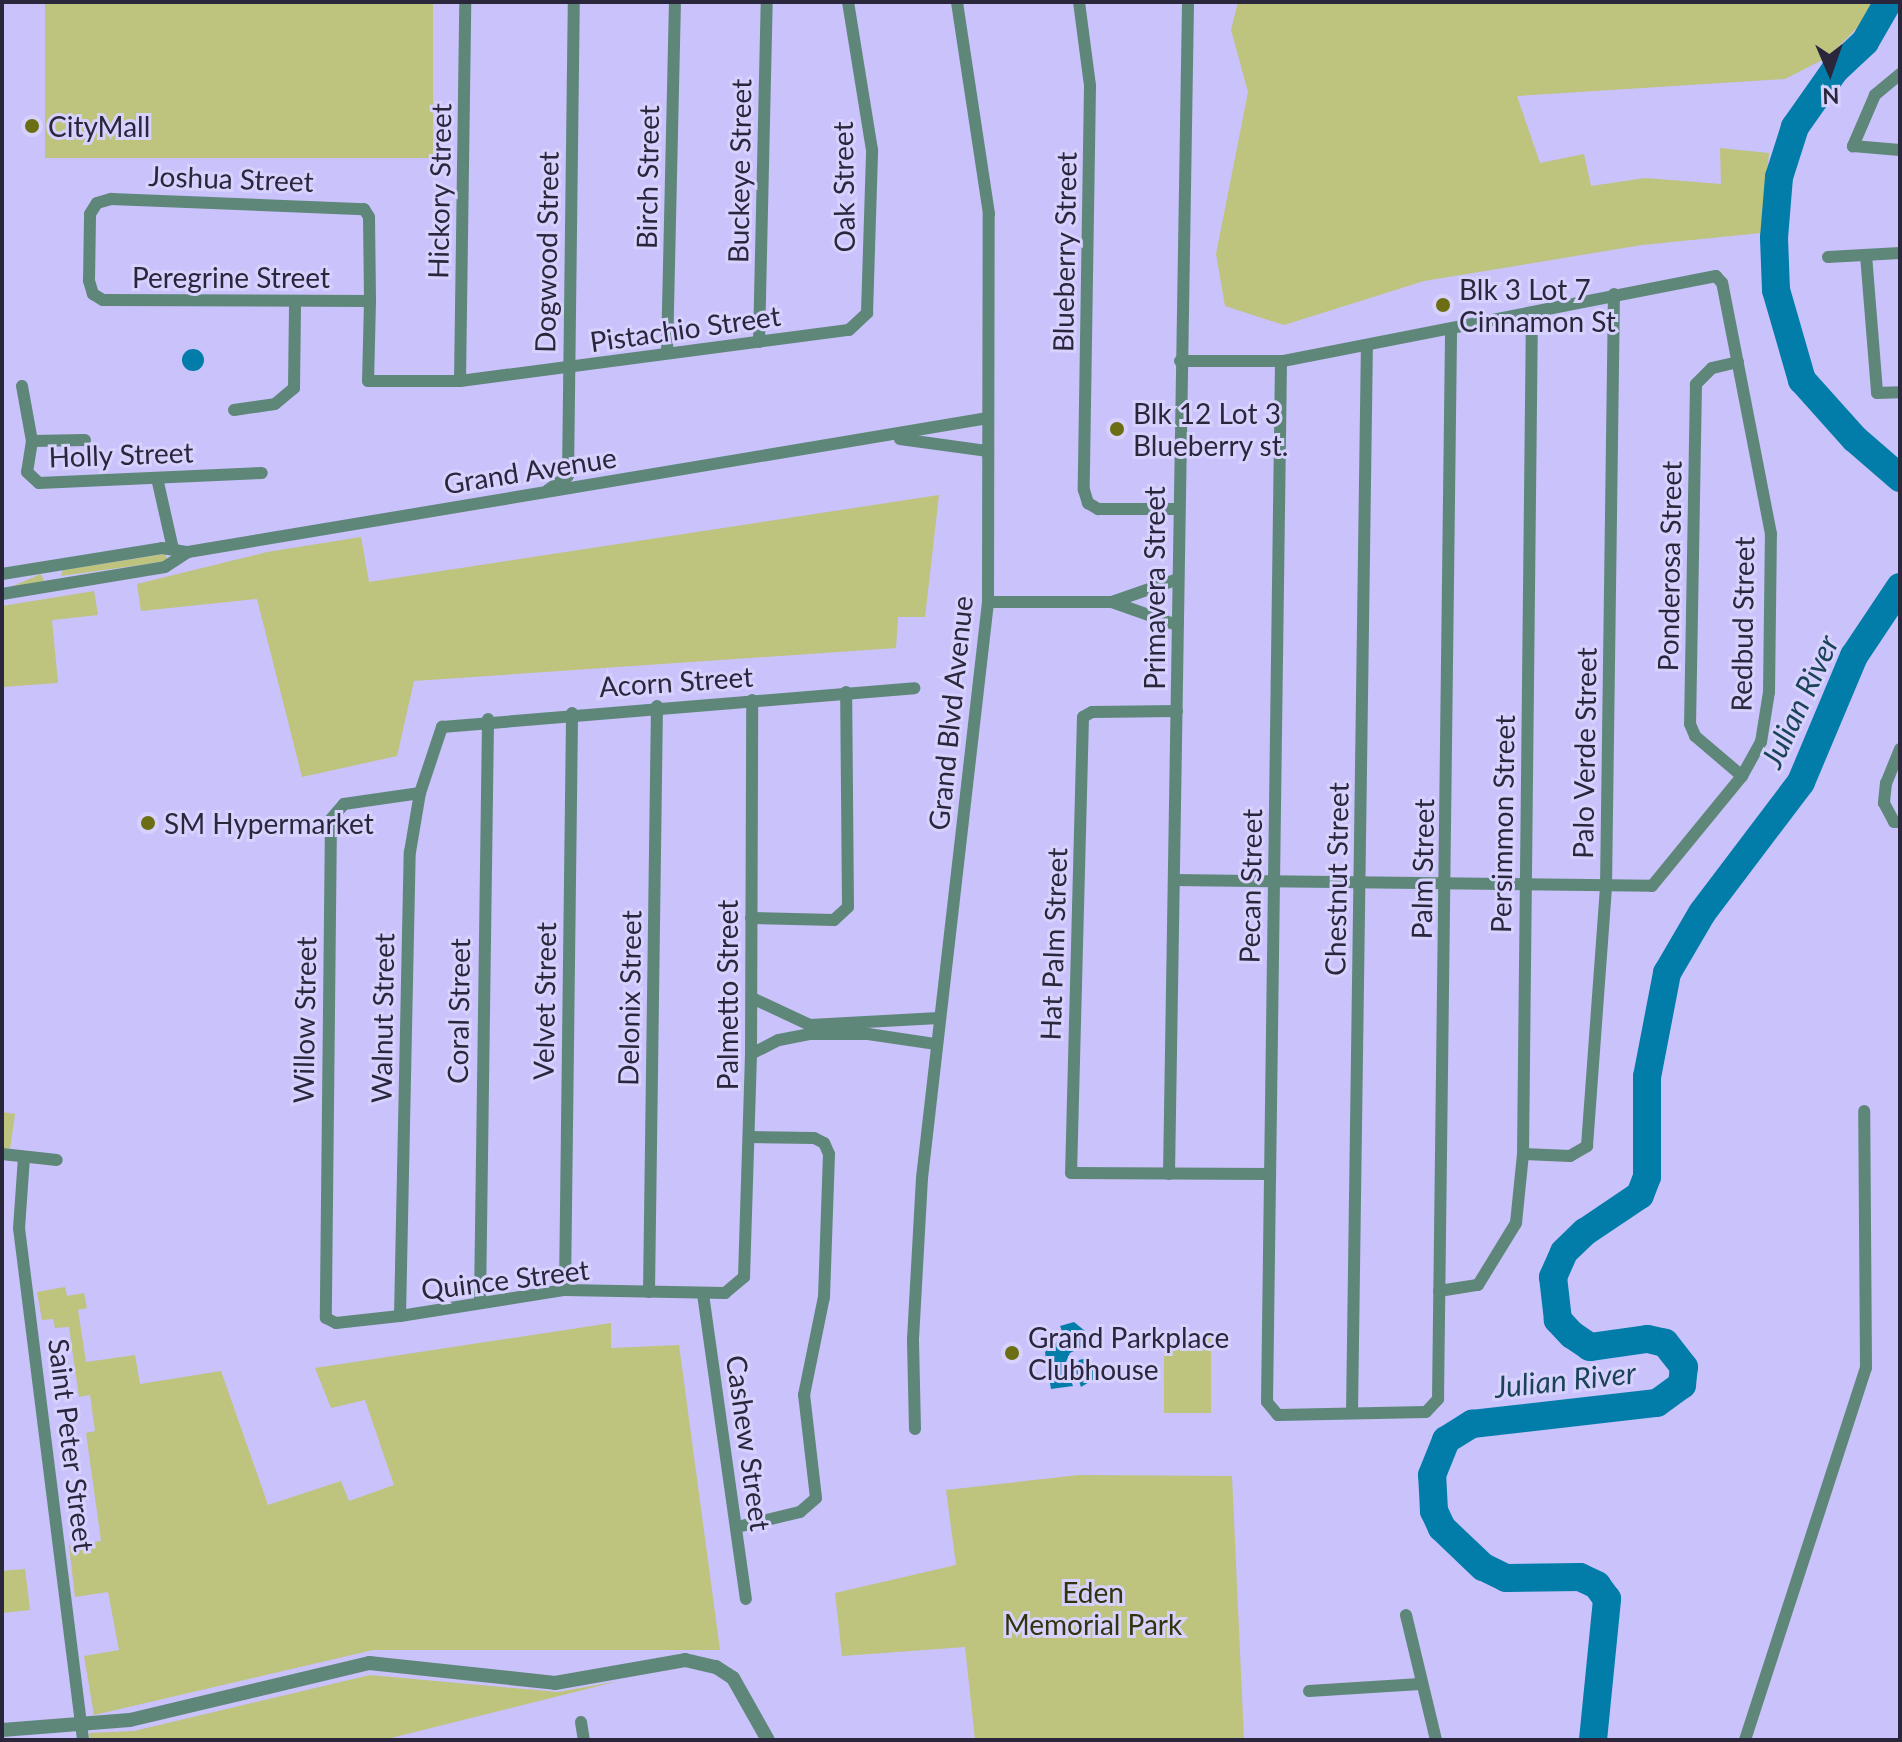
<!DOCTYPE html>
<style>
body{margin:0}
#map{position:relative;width:1902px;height:1742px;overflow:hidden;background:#cac2fa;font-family:Lato,sans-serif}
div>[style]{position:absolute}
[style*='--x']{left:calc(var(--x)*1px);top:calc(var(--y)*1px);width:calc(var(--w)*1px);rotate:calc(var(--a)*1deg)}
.green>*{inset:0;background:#bec37d;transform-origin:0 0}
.water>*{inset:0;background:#027da9}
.round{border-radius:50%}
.river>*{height:28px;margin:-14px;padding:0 14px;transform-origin:14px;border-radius:14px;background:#027da9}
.minor>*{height:12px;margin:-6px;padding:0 6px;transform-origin:6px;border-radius:6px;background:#5e877a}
.tertiary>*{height:14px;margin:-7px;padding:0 7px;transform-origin:7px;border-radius:7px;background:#5e877a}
.dots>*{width:22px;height:22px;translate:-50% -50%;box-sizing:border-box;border:4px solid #d7d1fe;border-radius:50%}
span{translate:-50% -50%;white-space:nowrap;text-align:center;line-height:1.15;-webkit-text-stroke:6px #d7d1fe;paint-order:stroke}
.poi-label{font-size:28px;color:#2a263c}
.left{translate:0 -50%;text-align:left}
.street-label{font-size:28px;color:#2a263c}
.park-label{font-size:28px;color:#33340e}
.water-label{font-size:30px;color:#1a4357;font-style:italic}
.frame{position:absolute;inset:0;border:4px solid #2a263c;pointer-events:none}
.north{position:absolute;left:1790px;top:32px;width:80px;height:80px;-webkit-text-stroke:6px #d7d1fe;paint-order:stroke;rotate:178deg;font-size:22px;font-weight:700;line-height:32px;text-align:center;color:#2a263c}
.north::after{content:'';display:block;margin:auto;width:28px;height:36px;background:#2a263c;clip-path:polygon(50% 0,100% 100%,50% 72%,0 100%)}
</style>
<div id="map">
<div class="green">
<i style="left:45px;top:2px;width:388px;height:156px"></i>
<i style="clip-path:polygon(1238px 2px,1874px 2px,1869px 16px,1828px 57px,1785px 79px,1517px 96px,1540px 163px,1584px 154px,1591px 186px,1645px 178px,1721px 184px,1720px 148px,1769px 153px,1761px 233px,1642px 245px,1424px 281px,1284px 325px,1225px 306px,1216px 254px,1248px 92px,1231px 30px)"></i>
<i style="clip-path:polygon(939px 495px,925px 617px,898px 617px,896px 648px,414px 681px,397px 756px,302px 777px,257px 599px,141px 611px,137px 584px,267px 552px,361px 537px,369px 582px)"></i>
<i style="clip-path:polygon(165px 554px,168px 561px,61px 576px,63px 570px)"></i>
<i style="left:41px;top:574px;width:8px;height:40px;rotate:67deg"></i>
<i style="clip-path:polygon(94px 591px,98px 615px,52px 620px,58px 683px,2px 687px,2px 606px)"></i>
<i style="clip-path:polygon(2px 1112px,15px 1114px,10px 1149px,2px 1148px)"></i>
<i style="clip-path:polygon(65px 1287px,67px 1296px,84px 1293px,87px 1308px,78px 1310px,86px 1362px,135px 1355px,140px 1384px,221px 1371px,268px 1505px,341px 1481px,349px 1501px,394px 1485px,365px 1400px,331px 1408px,315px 1368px,611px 1323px,611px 1348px,679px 1345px,720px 1650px,373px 1650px,94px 1715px,84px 1656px,119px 1650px,108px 1592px,75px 1597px,69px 1546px,101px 1541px,86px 1433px,95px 1431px,90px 1395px,79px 1397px,69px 1327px,55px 1328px,53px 1319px,42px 1320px,37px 1292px)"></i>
<i style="left:1164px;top:1335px;width:47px;height:78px"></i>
<i style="clip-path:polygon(1079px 1475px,1232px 1476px,1244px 1740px,975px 1740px,965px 1647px,842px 1656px,835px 1593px,956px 1565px,946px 1490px)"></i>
<i style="clip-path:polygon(25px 1569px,30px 1610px,2px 1613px,2px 1571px)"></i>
<i style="clip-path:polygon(370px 1675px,558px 1692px,619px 1681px,383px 1740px,90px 1740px,89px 1733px,134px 1731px)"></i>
</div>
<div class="water">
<i class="round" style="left:182px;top:349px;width:22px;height:22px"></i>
<i style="clip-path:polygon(1074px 1322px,1085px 1331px,1084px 1346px,1070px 1353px,1065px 1364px,1073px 1386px,1051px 1389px,1045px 1352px,1064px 1336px,1060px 1326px)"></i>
<i style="clip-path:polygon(1091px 1357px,1094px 1379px,1081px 1387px,1075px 1370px,1079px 1360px)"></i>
</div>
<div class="river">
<i style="--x:1888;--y:2;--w:46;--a:119.9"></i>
<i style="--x:1865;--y:42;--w:41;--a:137"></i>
<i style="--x:1835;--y:70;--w:70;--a:125.1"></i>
<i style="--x:1795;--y:127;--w:52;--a:107.7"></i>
<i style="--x:1779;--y:177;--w:61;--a:94.7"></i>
<i style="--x:1774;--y:238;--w:52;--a:87.8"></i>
<i style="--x:1776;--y:290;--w:94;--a:73.9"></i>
<i style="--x:1802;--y:380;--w:79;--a:48.1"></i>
<i style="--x:1855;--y:439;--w:60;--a:40.9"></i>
<i style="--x:1593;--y:1740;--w:142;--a:-84.3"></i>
<i style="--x:1607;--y:1599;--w:17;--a:-126"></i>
<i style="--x:1597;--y:1585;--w:19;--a:-155"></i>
<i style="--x:1580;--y:1577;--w:74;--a:179.2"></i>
<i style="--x:1506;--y:1578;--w:25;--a:-154"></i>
<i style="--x:1483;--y:1567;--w:57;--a:-136.4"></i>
<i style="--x:1442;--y:1528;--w:19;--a:-115"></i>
<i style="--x:1434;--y:1511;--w:36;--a:-93"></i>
<i style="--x:1432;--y:1475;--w:38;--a:-68"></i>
<i style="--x:1446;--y:1440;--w:31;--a:-32"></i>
<i style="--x:1472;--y:1424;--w:186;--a:-6.5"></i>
<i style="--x:1657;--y:1403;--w:31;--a:-36"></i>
<i style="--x:1682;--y:1385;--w:18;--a:-84"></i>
<i style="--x:1684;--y:1367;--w:31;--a:-128"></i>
<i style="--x:1665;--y:1343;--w:18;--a:-167"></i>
<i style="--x:1647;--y:1339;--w:58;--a:172"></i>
<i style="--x:1590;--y:1347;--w:22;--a:-146"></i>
<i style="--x:1572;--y:1335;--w:21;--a:-133"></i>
<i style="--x:1558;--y:1320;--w:43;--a:-96.6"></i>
<i style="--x:1553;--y:1277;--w:27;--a:-66"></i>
<i style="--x:1564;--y:1252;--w:29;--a:-44"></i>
<i style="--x:1585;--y:1232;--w:66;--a:-33.9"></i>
<i style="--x:1640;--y:1195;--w:19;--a:-69"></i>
<i style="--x:1647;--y:1177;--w:100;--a:-90"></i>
<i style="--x:1647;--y:1077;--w:106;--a:-79.1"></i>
<i style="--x:1667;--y:973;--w:69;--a:-59.7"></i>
<i style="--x:1702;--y:913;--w:164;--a:-52.9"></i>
<i style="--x:1801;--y:782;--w:137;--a:-67.2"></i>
<i style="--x:1854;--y:656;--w:83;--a:-56.3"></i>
</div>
<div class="minor">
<i style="--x:1079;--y:2;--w:85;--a:82.5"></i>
<i style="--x:1090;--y:86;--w:404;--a:90.9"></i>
<i style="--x:1084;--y:490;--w:14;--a:73"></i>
<i style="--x:1088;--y:503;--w:12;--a:31"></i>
<i style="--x:1098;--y:509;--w:80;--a:0"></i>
<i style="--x:1900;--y:74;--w:33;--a:140"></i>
<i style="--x:1875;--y:95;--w:56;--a:113.3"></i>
<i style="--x:1853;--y:146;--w:47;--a:4.9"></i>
<i style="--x:1866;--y:255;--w:138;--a:85.4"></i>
<i style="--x:1877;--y:393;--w:23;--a:-2"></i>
<i style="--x:1828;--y:257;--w:72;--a:-3.2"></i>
<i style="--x:370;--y:301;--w:267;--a:-179.8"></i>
<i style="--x:103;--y:300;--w:12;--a:-149"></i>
<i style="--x:93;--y:294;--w:14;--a:-107"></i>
<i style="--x:89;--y:281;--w:67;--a:-89.1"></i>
<i style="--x:90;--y:214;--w:13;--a:-58"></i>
<i style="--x:97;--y:203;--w:15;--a:-16"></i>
<i style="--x:111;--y:199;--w:253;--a:2.3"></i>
<i style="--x:364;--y:209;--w:9;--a:58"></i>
<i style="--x:369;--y:217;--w:84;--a:89.3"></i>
<i style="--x:370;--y:301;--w:80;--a:91.4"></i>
<i style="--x:368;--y:381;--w:92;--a:0"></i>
<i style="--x:460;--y:381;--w:392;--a:-7.5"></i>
<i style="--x:849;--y:330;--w:25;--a:-43"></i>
<i style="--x:867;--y:313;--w:163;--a:-88.2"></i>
<i style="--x:872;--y:150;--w:150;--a:-99.2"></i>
<i style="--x:759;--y:342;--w:340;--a:-88.7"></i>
<i style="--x:667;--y:353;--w:351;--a:-88.7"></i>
<i style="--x:1281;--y:361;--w:1041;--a:90.77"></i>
<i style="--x:1267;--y:1402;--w:17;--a:50"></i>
<i style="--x:1278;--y:1415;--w:148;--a:-1.2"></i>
<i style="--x:1426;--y:1412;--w:18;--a:-47"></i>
<i style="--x:1438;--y:1399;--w:1069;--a:-89.3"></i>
<i style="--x:1738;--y:362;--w:27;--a:167"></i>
<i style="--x:1712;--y:368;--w:23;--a:135"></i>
<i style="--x:1696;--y:384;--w:340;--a:91"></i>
<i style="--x:1690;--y:724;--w:13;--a:67"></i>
<i style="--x:1695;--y:736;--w:62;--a:40.4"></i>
<i style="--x:460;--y:381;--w:379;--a:-89.2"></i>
<i style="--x:22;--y:386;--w:56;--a:79.7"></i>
<i style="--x:32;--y:441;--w:31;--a:99"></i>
<i style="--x:27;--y:472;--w:16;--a:43"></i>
<i style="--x:39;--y:483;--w:223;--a:-2.6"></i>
<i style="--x:234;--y:410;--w:41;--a:-8.3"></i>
<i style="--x:275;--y:404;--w:25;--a:-40"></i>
<i style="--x:294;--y:388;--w:87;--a:-89.3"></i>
<i style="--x:900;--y:439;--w:89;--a:7.8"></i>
<i style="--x:32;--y:441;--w:53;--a:-1.1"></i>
<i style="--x:157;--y:478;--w:73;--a:77.3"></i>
<i style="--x:548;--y:490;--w:24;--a:-35"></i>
<i style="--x:568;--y:476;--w:474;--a:-89.3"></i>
<i style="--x:2;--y:574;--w:162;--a:-9.2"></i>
<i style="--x:162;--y:548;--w:26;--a:9"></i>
<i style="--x:188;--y:552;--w:811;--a:-9.51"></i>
<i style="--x:2;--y:594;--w:165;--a:-9.4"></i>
<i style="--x:165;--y:567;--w:27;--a:-33"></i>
<i style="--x:988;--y:602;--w:124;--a:0"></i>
<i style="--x:1112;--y:602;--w:69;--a:19.5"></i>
<i style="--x:1112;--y:602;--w:70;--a:-19.2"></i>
<i style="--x:1177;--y:711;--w:85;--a:179.3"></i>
<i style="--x:1092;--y:712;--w:10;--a:151"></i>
<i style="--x:1083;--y:717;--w:456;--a:91.5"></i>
<i style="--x:1071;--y:1173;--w:198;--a:0.3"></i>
<i style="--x:1900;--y:749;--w:37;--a:112"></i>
<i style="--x:1886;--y:783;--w:20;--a:96"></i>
<i style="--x:1884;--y:803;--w:21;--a:62"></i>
<i style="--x:1894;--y:822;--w:6;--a:0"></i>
<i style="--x:420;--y:793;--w:77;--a:171.8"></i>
<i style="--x:344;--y:804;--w:20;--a:131"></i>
<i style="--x:331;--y:819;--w:499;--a:90.6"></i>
<i style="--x:326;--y:1318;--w:11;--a:27"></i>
<i style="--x:336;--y:1323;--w:64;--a:-6.2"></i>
<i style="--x:400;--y:1316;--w:167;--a:-9"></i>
<i style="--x:565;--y:1290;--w:160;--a:1.1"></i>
<i style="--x:725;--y:1293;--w:25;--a:-40"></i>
<i style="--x:744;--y:1277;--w:223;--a:-88.2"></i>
<i style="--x:751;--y:1054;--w:354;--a:-89.8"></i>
<i style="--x:1174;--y:880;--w:478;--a:0.7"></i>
<i style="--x:1652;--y:886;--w:142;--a:-50.7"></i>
<i style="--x:1742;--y:776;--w:39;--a:-61"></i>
<i style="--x:1761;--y:742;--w:51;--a:-80.9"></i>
<i style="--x:1769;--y:692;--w:158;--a:-89.3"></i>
<i style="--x:1771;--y:534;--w:256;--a:-101"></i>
<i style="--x:1722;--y:283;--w:9;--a:-131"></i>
<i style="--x:1716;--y:276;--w:443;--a:168.9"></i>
<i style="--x:1281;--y:361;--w:101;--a:180"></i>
<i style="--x:751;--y:918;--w:83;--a:1.4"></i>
<i style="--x:834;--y:920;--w:19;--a:-43"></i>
<i style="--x:848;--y:907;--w:215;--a:-90.5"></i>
<i style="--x:752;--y:998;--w:64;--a:25"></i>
<i style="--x:810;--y:1025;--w:129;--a:-3.1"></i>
<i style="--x:751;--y:1054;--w:31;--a:-27"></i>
<i style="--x:779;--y:1040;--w:32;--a:-11"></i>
<i style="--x:810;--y:1034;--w:58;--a:0"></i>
<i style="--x:868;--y:1034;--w:69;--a:8.4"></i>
<i style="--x:2;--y:1154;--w:55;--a:6.2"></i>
<i style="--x:1523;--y:1154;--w:47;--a:2.4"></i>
<i style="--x:1570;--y:1156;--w:20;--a:-30"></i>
<i style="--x:1587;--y:1146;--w:260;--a:-85.8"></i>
<i style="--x:1606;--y:887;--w:593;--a:-89.23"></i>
<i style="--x:24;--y:1157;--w:71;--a:94"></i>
<i style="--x:19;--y:1228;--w:516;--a:82.87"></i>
<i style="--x:1169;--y:1174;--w:1172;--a:-89.07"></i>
<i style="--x:565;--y:1290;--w:577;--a:-89.3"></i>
<i style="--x:1439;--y:1291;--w:39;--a:-9"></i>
<i style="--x:1478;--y:1285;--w:73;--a:-58.5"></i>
<i style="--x:1516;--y:1223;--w:69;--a:-84.2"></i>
<i style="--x:1523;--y:1154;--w:841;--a:-89.39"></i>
<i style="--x:649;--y:1292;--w:586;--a:-89.22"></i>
<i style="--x:703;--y:1294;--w:308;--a:82"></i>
<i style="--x:480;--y:1302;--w:583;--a:-89.21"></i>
<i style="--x:400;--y:1316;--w:464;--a:-88.8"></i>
<i style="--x:410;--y:852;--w:60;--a:-80.4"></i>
<i style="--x:420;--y:793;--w:70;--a:-71.6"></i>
<i style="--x:442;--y:727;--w:474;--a:-4.7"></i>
<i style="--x:1352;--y:1413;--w:1068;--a:-89.2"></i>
<i style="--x:915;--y:1429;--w:90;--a:-91.3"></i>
<i style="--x:913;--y:1339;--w:161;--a:-86.8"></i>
<i style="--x:922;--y:1178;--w:580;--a:-83.46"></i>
<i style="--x:988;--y:602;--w:388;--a:-89.9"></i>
<i style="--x:989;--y:214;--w:214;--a:-98.6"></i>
<i style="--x:737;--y:1527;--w:65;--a:-13.4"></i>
<i style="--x:800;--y:1512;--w:21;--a:-41"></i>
<i style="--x:816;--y:1498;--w:104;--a:-96.6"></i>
<i style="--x:804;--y:1395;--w:100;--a:-78.5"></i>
<i style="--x:824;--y:1297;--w:143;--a:-88"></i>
<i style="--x:829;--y:1154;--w:12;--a:-114"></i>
<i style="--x:824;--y:1143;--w:11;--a:-153"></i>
<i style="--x:814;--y:1138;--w:65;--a:-179.1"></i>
<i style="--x:1406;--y:1615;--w:129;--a:76.5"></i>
<i style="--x:1309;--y:1691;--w:111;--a:-3.6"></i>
<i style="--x:581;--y:1722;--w:18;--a:81"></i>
<i style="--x:1745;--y:1740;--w:391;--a:-72"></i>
<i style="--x:1866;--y:1368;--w:257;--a:-90.4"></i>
</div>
<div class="tertiary">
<i style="--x:2;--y:1730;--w:128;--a:-4.5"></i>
<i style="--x:130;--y:1720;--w:246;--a:-13.4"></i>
<i style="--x:369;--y:1663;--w:187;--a:6.1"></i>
<i style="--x:555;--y:1683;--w:132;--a:-10"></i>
<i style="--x:685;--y:1660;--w:32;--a:13"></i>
<i style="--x:716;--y:1667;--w:20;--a:33"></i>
<i style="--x:733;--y:1678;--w:71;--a:60.6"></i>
</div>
<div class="dots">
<i style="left:32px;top:126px;background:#6b6e12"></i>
<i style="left:1443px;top:305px;background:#6b6e12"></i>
<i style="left:1117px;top:429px;background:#6b6e12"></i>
<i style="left:148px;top:823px;background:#6b6e12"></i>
<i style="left:1012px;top:1353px;background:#6b6e12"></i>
</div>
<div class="poi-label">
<span class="left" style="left:48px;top:126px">CityMall</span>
<span class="left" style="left:1459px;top:305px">Blk 3 Lot 7<br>Cinnamon St</span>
<span class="left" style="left:1133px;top:429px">Blk 12 Lot 3<br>Blueberry st.</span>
<span class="left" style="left:164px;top:823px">SM Hypermarket</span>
<span class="left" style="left:1028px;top:1353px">Grand Parkplace<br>Clubhouse</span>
</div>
<div class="street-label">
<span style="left:739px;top:171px;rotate:-89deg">Buckeye Street</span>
<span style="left:647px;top:177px;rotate:-89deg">Birch Street</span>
<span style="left:231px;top:178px;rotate:2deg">Joshua Street</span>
<span style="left:843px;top:187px;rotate:-91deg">Oak Street</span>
<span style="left:439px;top:191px;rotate:-89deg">Hickory Street</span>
<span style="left:546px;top:252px;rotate:-89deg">Dogwood Street</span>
<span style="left:1064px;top:252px;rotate:-89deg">Blueberry Street</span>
<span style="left:231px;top:277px">Peregrine Street</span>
<span style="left:685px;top:328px;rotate:-8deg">Pistachio Street</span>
<span style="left:121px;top:454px;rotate:-2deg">Holly Street</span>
<span style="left:530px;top:470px;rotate:-9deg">Grand Avenue</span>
<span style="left:1669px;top:566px;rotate:-89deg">Ponderosa Street</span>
<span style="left:1154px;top:588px;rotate:-90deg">Primavera Street</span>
<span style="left:1742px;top:624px;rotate:-89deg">Redbud Street</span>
<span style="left:676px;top:681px;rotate:-4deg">Acorn Street</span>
<span style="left:950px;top:713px;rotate:-84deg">Grand Blvd Avenue</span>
<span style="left:1584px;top:753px;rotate:-89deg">Palo Verde Street</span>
<span style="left:1502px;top:824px;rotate:-89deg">Persimmon Street</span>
<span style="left:1422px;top:869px;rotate:-89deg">Palm Street</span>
<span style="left:1336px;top:879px;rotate:-89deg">Chestnut Street</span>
<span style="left:1250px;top:886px;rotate:-89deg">Pecan Street</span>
<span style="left:1053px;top:944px;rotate:-88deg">Hat Palm Street</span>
<span style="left:727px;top:995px;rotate:-90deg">Palmetto Street</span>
<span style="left:629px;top:998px;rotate:-89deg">Delonix Street</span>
<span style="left:544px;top:1001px;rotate:-89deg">Velvet Street</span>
<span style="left:458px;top:1011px;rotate:-89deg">Coral Street</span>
<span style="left:382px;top:1018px;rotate:-89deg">Walnut Street</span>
<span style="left:304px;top:1020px;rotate:-89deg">Willow Street</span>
<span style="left:505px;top:1279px;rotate:-7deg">Quince Street</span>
<span style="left:749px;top:1443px;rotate:82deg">Cashew Street</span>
<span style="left:72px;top:1445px;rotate:83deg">Saint Peter Street</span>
</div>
<div class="park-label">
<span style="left:1093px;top:1608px">Eden<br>Memorial Park</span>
</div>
<div class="water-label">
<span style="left:1799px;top:701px;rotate:-65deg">Julian River</span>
<span style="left:1565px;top:1379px;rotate:-6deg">Julian River</span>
</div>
<div class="frame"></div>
<div class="north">N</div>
</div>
